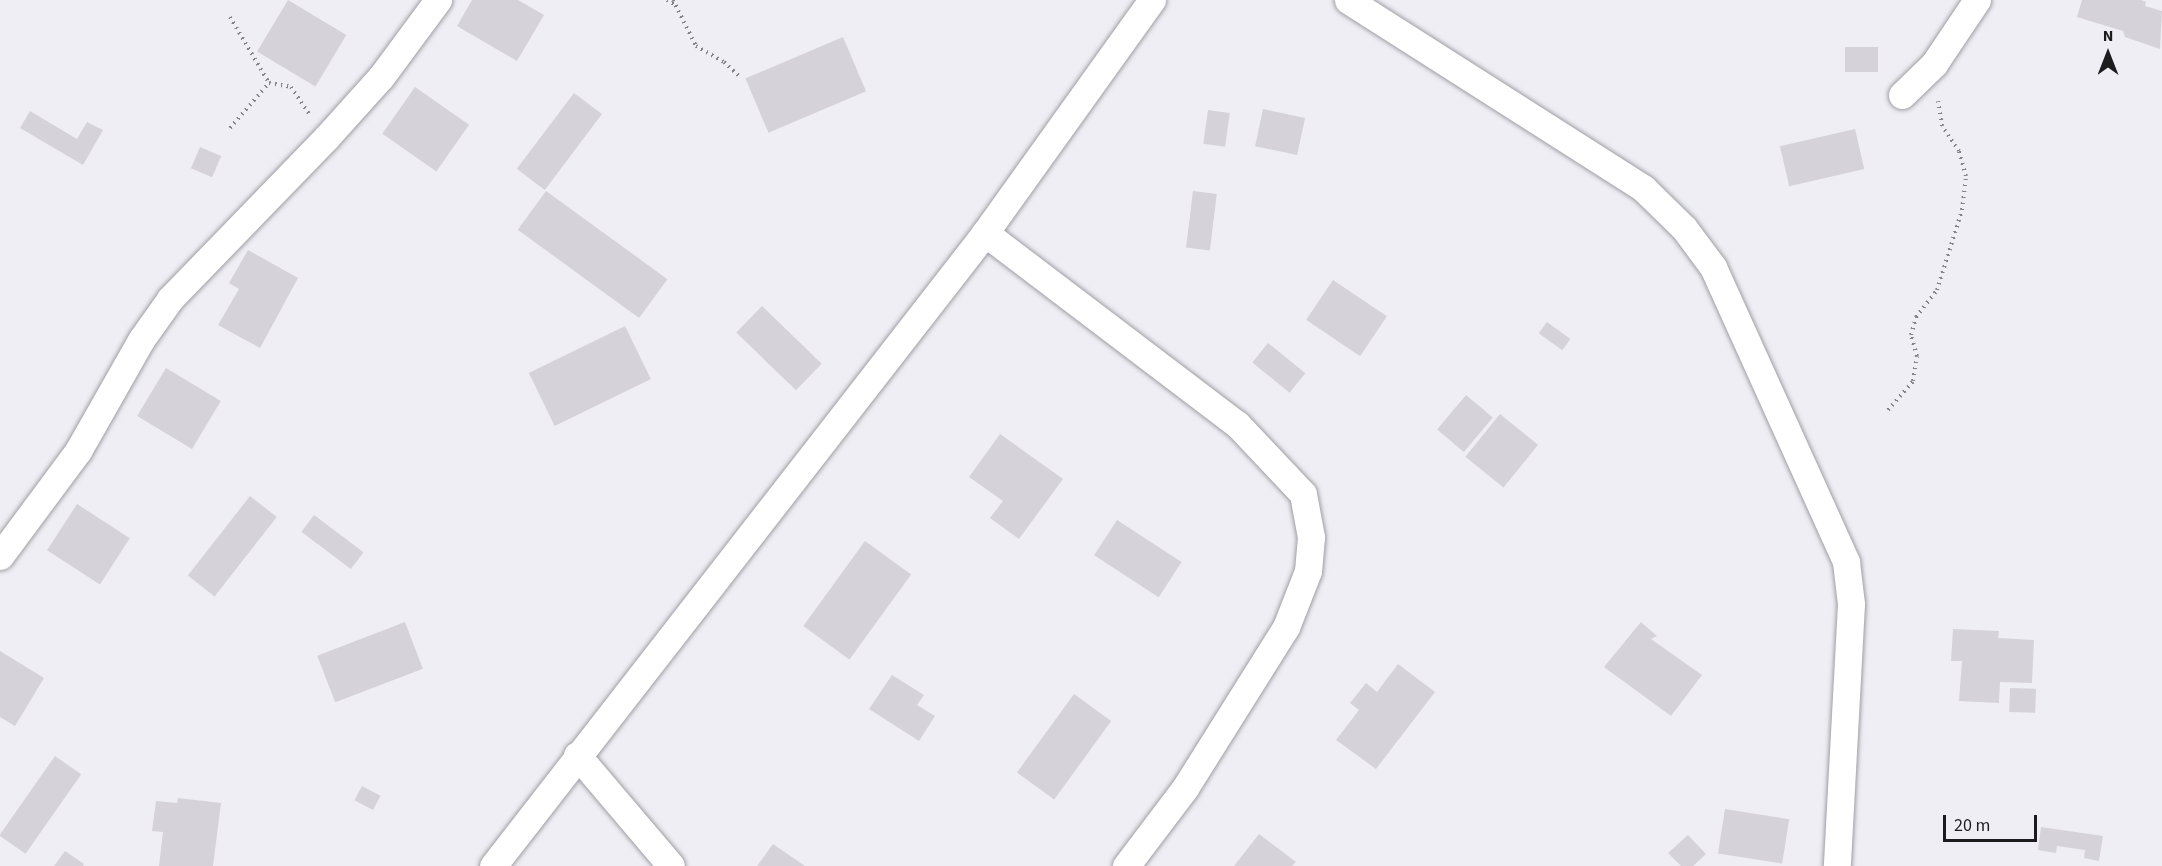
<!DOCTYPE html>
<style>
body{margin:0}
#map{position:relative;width:2162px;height:866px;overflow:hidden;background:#eeeef4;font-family:"Source Sans 3",sans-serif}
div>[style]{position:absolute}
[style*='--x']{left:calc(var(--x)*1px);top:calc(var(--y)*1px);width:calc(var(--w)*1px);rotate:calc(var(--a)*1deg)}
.building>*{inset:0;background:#d5d3d9;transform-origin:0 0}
.path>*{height:4px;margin-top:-2px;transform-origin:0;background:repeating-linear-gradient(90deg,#838387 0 1.5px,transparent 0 6px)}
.roads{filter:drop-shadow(0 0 2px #9e9ea4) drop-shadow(0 0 2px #9e9ea4)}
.minor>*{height:27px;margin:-13.5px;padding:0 13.5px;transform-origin:13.5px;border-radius:13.5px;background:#fff}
span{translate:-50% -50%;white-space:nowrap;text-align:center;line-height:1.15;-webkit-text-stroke:5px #eeeef4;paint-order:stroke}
.north{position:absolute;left:2078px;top:24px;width:60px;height:60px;-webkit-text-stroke:4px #eeeef4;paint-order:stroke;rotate:0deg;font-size:16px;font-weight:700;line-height:24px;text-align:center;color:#1c1c1e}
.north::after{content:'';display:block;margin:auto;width:21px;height:27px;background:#1c1c1e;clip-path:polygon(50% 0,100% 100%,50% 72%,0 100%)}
.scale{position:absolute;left:1943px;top:815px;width:94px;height:27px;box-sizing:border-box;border:3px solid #1c1c1e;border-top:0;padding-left:8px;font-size:18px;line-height:21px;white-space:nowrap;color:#1c1c1e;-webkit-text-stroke:4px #eeeef4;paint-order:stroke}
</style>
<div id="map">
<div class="building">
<i style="left:288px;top:0;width:68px;height:60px;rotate:31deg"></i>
<i style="clip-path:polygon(472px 0,518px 0,544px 15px,517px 61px,457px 26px)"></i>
<i style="clip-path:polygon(2082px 0,2141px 0,2146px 2px,2145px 6px,2162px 11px,2160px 49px,2125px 37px,2123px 31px,2077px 17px)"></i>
<i style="left:843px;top:37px;width:59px;height:106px;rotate:67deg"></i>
<i style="left:1878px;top:47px;width:25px;height:33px;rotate:90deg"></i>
<i style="left:415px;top:87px;width:66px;height:57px;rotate:35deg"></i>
<i style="left:574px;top:93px;width:35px;height:95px;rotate:37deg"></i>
<i style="left:1263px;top:109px;width:43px;height:38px;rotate:12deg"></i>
<i style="left:1208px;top:110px;width:22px;height:34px;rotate:8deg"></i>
<i style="clip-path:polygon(30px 111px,77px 139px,87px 122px,103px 130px,83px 165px,20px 128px)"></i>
<i style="left:1855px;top:129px;width:41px;height:77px;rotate:77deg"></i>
<i style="left:200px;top:147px;width:23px;height:23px;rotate:23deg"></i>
<i style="left:546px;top:191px;width:150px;height:48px;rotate:36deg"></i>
<i style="left:1193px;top:191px;width:24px;height:57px;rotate:7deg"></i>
<i style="clip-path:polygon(248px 250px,298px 278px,260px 348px,218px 325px,239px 289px,229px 283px)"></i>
<i style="left:1333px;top:280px;width:65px;height:48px;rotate:34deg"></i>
<i style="left:762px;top:306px;width:83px;height:37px;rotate:44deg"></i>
<i style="left:1547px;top:322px;width:29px;height:14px;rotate:36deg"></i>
<i style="left:625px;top:326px;width:59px;height:107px;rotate:64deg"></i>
<i style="left:1268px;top:343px;width:48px;height:25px;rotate:39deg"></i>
<i style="left:166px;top:368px;width:64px;height:56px;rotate:31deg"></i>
<i style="left:1466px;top:395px;width:35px;height:45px;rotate:40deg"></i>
<i style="left:1500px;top:414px;width:49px;height:55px;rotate:39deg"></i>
<i style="clip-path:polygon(1000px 434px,1063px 479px,1019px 539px,990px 518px,1003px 501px,969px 477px)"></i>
<i style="left:250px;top:496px;width:34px;height:101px;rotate:38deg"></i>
<i style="left:77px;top:504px;width:63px;height:55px;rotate:33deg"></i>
<i style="left:314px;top:515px;width:62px;height:21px;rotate:37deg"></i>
<i style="left:1117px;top:520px;width:77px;height:42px;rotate:33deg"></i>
<i style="left:865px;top:541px;width:57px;height:105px;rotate:36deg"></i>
<i style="left:405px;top:622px;width:50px;height:94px;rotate:69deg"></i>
<i style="clip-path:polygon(1641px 622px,1657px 636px,1651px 639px,1702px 675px,1671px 716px,1604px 667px)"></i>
<i style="clip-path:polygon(1953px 629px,1999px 631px,1998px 638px,2034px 640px,2032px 683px,2000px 682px,1999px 703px,1959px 701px,1962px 661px,1951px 661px)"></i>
<i style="clip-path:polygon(0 651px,44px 678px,15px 726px,0 717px)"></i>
<i style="clip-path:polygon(1398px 664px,1435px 692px,1376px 769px,1336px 740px,1359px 710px,1350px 703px,1366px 683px,1377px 692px)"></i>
<i style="clip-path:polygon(892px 675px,924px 695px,917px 705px,935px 716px,919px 741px,869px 709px)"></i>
<i style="left:2010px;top:688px;width:26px;height:24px;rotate:2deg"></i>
<i style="left:1074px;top:694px;width:46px;height:97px;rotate:36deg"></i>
<i style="left:55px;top:756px;width:32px;height:97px;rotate:35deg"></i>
<i style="left:362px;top:786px;width:21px;height:16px;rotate:28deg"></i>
<i style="clip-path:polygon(178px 798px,221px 803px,213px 866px,159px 866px,163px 832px,152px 831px,156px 801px,177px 803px)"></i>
<i style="left:1725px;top:809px;width:65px;height:45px;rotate:9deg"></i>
<i style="clip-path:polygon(2041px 827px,2103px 836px,2099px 861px,2084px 858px,2085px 850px,2057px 846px,2056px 853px,2038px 850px)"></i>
<i style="clip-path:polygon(1259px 834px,1296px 862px,1292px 866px,1234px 866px)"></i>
<i style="clip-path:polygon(1688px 835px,1706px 854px,1693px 866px,1681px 866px,1668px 853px)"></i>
<i style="clip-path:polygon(773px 844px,805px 866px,757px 866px)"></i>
<i style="clip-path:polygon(65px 851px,84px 864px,83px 866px,54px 866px)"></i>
</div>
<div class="path">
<i style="--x:667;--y:0;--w:8;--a:30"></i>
<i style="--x:673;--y:0;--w:51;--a:63.4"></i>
<i style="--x:696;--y:46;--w:32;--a:30"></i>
<i style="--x:724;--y:62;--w:21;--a:43"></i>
<i style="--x:230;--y:17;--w:77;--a:59.4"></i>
<i style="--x:269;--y:83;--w:22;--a:10"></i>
<i style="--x:291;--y:87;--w:32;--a:56"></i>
<i style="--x:230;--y:128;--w:60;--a:-49.1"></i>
<i style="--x:1888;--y:410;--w:38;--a:-49"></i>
<i style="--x:1913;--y:381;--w:25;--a:-81"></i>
<i style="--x:1917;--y:356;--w:22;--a:-106"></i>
<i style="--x:1911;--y:335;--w:19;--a:-74"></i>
<i style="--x:1916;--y:317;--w:34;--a:-52"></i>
<i style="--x:1937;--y:290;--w:84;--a:-72.6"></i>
<i style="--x:1962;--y:210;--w:34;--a:-83"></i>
<i style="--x:1966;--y:176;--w:26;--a:-106"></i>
<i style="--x:1959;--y:151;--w:30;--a:-124"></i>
<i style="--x:1942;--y:126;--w:25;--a:-99"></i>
</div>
<div class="roads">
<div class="minor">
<i style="--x:1348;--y:0;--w:350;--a:32.5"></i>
<i style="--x:1643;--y:188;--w:57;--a:44.3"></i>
<i style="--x:1684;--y:228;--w:49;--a:53.4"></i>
<i style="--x:1713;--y:267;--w:324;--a:65.7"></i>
<i style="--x:1846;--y:562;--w:42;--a:83.2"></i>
<i style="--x:1851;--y:604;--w:262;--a:93.1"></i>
<i style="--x:1902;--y:95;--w:45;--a:-44.1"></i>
<i style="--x:1934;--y:64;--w:77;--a:-56.1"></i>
<i style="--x:985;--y:233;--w:316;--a:37.2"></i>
<i style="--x:1237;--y:424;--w:96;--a:46.7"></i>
<i style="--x:1303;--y:494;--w:44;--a:79.5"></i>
<i style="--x:1311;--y:537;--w:34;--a:95"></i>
<i style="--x:1308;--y:571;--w:60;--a:111.4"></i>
<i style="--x:1286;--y:627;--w:190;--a:122.1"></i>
<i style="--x:1185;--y:788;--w:98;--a:127.1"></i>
<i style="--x:0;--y:556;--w:131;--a:-53.4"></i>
<i style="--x:78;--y:451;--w:128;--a:-60.4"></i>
<i style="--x:141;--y:340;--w:50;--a:-54.7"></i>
<i style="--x:170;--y:299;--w:224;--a:-45.9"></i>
<i style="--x:326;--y:138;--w:82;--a:-48"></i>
<i style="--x:381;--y:77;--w:96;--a:-53.5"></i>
<i style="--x:577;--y:755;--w:145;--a:49.7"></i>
<i style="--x:493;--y:866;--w:802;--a:-52.14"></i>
<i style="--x:985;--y:233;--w:287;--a:-54.4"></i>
</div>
</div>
<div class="north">N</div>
<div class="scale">20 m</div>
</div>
